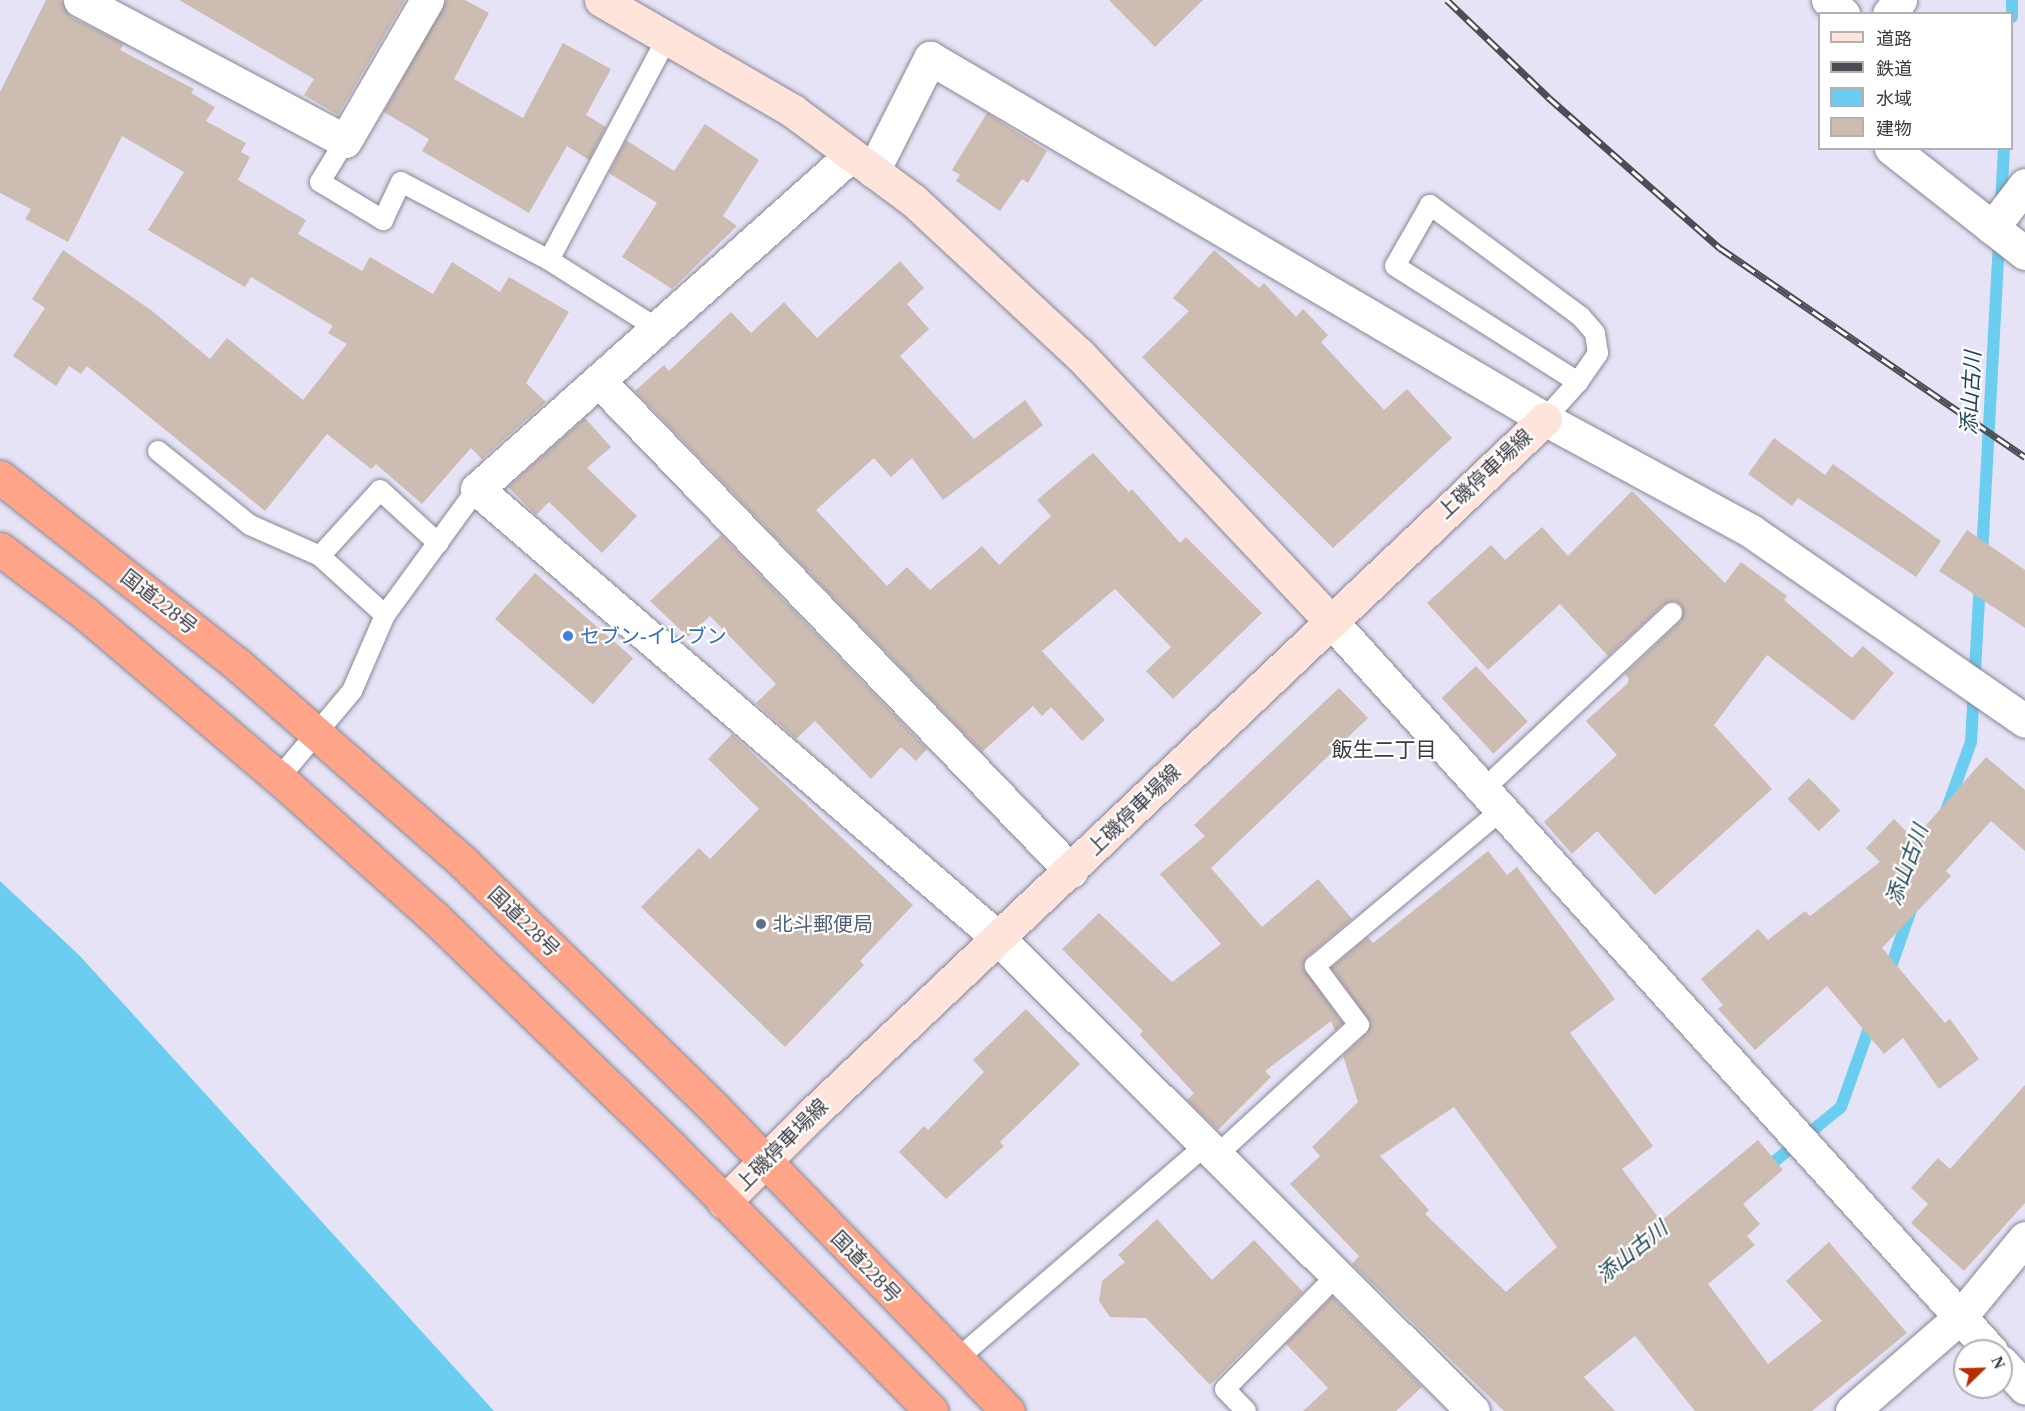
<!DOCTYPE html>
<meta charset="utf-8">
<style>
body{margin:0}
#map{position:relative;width:2025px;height:1411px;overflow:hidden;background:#e5e3f5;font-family:"Times New Roman","Noto Sans JP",serif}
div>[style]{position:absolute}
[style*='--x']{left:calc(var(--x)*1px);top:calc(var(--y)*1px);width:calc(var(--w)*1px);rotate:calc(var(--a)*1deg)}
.water>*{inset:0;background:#6bcdef}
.stream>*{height:12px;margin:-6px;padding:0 6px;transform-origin:6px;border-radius:6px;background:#6bcdef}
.building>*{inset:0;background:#cdbcb2;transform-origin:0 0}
.roads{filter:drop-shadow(0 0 2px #888696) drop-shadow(0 0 2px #888696)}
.lane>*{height:20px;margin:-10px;padding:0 10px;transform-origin:10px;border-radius:10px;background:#fff}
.street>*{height:33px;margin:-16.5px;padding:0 16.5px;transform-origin:16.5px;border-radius:16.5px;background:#fff}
.secondary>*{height:33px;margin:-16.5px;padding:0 16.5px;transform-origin:16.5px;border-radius:16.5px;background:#ffe4dc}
.highway>*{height:33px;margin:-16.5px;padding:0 16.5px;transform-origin:16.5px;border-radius:16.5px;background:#fea489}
.rail>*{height:7px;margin-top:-3.5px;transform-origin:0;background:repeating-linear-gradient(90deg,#fff 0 14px,#4d4c55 0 28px);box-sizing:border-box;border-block:2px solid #4d4c55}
.dots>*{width:16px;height:16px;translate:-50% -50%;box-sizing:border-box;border:3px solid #fff;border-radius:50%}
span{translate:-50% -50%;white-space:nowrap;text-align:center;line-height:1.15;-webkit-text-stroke:4.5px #fff;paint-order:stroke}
.street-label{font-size:20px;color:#3b3a41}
.shop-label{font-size:20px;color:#366cbe}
.left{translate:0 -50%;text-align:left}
.service-label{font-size:20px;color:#4e5e75}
.water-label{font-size:21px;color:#1d4856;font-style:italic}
.neighbourhood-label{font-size:21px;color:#3b3a41}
.legend{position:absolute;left:1818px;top:12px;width:195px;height:138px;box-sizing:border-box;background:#fff;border:2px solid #b1b0b3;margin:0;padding:8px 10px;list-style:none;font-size:18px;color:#3b3a41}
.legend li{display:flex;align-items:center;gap:12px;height:30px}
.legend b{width:30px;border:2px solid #b1b0b3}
.north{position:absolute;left:1953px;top:1339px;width:60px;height:60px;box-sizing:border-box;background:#fff;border:2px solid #b1b0b3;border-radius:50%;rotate:67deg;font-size:16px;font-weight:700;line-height:24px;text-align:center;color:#3b3a41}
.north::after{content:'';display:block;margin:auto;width:21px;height:27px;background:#b82e03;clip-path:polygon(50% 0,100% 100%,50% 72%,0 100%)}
</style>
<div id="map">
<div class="water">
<i style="clip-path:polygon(0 881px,79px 955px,494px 1411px,0 1411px)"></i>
</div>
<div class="stream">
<i style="--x:2012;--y:17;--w:17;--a:-90"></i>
<i style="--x:2001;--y:204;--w:56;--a:-86.9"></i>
<i style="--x:1982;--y:555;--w:318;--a:-86.9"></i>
<i style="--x:1946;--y:811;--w:73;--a:-70.1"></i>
<i style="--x:1971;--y:742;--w:161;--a:-86.8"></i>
<i style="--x:1888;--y:975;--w:72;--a:-70.6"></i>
<i style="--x:1764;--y:1170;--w:99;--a:-39.3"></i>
<i style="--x:1841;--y:1107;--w:92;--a:-70.4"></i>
</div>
<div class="building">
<i style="clip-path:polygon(46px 0,61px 0,71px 17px,124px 44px,120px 50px,194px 89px,191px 93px,215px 107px,206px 121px,246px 143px,241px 152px,250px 157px,238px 180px,306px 220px,298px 234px,362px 271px,370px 257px,433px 294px,452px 262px,500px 292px,509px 277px,569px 312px,526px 383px,546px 402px,482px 459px,471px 448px,422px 504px,376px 464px,371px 469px,327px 434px,265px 511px,87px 366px,81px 374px,69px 366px,56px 386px,13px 356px,45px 308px,32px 299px,63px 250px,151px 310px,210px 359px,227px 338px,303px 400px,347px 344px,328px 333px,333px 326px,251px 277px,245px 287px,148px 230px,184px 172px,122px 136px,68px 242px,25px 219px,31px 209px,0 193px,0 92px)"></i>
<i style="clip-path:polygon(179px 0,405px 0,338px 115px,304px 95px,314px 79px)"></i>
<i style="clip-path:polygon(446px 0,465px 0,489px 13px,454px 79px,523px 118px,563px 43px,611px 69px,586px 115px,606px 127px,589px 160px,567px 146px,529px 213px,422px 151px,429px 139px,384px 112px)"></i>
<i style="clip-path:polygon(1109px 0,1203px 0,1155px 47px)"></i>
<i style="clip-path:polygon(987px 113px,1047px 151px,1028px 183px,1022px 179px,1000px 211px,956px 181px,960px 175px,952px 170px)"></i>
<i style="clip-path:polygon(705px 124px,759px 160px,723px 216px,737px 226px,672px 289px,622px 257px,657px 203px,609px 173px,626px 140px,674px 171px)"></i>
<i style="clip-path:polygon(1214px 250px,1259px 288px,1264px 283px,1296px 317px,1303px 309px,1328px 335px,1321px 342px,1384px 410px,1407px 389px,1452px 438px,1333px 548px,1142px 357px,1189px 311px,1173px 298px)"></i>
<i style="clip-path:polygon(900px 261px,924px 288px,907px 304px,929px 329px,900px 356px,974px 439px,1025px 400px,1043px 425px,943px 500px,912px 458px,891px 477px,874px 458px,816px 510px,887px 586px,907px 567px,930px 590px,982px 546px,999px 565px,1051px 516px,1037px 500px,1093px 453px,1129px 492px,1132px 489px,1180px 543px,1186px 537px,1262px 613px,1173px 699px,1146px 671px,1171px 647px,1115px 589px,1042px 651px,1105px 720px,1082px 741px,1051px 707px,1042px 716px,1033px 706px,982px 752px,635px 391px,664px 365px,669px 371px,731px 312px,751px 333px,784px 302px,817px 338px)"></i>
<i style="clip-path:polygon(585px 418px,611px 447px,587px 468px,637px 516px,602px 553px,549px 502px,536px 515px,508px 487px)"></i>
<i style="clip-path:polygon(1774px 438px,1825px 475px,1833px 464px,1941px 541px,1916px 577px,1798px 498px,1792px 506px,1748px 474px)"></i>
<i style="clip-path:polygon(1632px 491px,1725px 583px,1741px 562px,1787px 596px,1784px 600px,1852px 658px,1863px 646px,1894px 673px,1853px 721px,1767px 655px,1714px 725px,1772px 789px,1655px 895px,1597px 831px,1572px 854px,1544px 822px,1617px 755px,1586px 721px,1627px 684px,1629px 679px,1625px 674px,1681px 621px,1681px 605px,1675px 601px,1664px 604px,1608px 656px,1560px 604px,1488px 670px,1427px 603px,1491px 545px,1505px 560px,1542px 527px,1568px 556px)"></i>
<i style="clip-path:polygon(1967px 530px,2025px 570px,2025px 628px,1939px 571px)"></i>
<i style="clip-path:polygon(721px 535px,927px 749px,916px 761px,901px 747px,871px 779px,815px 721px,796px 739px,756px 703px,776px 684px,710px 616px,688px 637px,650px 601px)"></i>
<i style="left:535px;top:573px;width:130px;height:61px;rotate:41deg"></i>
<i style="left:1476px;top:666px;width:76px;height:47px;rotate:47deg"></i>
<i style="clip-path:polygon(1339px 688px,1368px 718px,1211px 868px,1262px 927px,1318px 879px,1352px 919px,1307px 957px,1303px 967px,1343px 1023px,1335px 1031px,1331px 1021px,1265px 1071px,1271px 1077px,1218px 1130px,1187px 1100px,1194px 1093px,1140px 1035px,1143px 1031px,1062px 949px,1099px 913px,1172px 982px,1221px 944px,1160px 874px,1205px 836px,1194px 825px)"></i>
<i style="clip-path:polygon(732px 734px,913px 905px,860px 961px,864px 965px,785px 1047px,641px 907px,699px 848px,710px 859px,759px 809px,708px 759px)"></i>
<i style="clip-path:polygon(1986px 757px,2025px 790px,2025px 851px,1991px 821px,1946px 871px,1951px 876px,1882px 948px,1945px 1023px,1950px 1019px,1979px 1059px,1939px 1089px,1903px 1038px,1884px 1054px,1827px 986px,1755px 1050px,1718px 1009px,1723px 1005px,1701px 979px,1758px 929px,1768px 940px,1805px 911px,1810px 916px,1880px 862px,1866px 848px,1894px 819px,1914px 839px)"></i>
<i style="left:1809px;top:778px;width:45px;height:30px;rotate:46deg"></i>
<i style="clip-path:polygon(evenodd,1488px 851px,1507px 875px,1517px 867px,1615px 999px,1570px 1033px,1653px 1146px,1622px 1169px,1661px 1221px,1758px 1140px,1783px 1170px,1743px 1204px,1760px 1224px,1747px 1236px,1755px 1245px,1708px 1284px,1768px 1364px,1822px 1321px,1786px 1281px,1829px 1242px,1907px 1333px,1812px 1411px,1695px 1411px,1635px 1336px,1584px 1377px,1615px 1411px,1504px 1411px,1352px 1264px,1359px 1256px,1290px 1184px,1320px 1156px,1312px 1147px,1358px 1102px,1343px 1056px,1367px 1033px,1371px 1023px,1331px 968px,1368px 937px,1373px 943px,1488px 851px,1454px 1107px,1557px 1247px,1506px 1292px,1425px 1214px,1429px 1210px,1380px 1156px,1454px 1107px)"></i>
<i style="clip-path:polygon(1026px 1009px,1080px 1064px,1000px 1142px,1004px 1146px,946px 1199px,899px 1152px,924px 1126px,928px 1130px,984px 1072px,973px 1060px)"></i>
<i style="clip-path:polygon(2025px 1085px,2025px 1203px,1964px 1271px,1911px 1223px,1928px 1204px,1911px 1188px,1938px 1158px,1950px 1169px)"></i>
<i style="clip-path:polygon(1157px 1219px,1212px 1280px,1254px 1240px,1303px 1292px,1210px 1385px,1146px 1318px,1110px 1317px,1099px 1301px,1102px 1281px,1125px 1262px,1118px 1255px)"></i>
<i style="clip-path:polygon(1332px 1297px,1422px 1387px,1396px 1411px,1303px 1411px,1328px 1388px,1286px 1344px)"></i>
</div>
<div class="roads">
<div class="lane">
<i style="--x:345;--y:141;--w:48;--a:121.4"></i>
<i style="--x:320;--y:182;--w:74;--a:31.1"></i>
<i style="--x:383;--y:220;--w:42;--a:-64.7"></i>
<i style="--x:401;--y:182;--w:167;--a:27.8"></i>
<i style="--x:658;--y:329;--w:129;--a:-147.7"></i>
<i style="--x:549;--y:260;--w:254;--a:-62"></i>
<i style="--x:1545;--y:419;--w:50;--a:-48.3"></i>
<i style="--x:1578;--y:382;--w:35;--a:-55"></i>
<i style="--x:1598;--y:353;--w:20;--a:-99"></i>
<i style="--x:1595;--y:333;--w:23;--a:-131"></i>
<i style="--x:1580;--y:316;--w:187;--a:-143.5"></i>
<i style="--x:1430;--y:205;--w:70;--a:119.8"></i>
<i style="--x:1395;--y:266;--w:217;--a:32.4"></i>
<i style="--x:158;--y:451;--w:118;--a:38.8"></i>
<i style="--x:250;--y:525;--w:77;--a:23.9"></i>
<i style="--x:385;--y:615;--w:88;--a:-137.8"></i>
<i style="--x:320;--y:556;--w:89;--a:-47.7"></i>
<i style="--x:380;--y:490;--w:79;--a:42.4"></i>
<i style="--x:279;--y:778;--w:114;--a:-50"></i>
<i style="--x:352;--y:691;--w:83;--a:-66.5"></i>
<i style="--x:385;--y:615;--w:156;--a:-53.9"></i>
<i style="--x:1486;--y:787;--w:255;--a:-43.1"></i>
<i style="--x:1218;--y:1154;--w:191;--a:-42.5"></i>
<i style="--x:1359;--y:1025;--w:74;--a:-126.7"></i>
<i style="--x:1315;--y:966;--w:246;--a:-39.9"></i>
<i style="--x:956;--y:1360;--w:330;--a:-40.7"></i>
<i style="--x:1246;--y:1411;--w:30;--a:-134"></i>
<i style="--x:1225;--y:1389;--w:161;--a:-45.5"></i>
</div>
<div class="street">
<i style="--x:80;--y:0;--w:300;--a:28"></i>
<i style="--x:345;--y:141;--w:163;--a:-59.8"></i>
<i style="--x:1828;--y:0;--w:21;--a:43"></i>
<i style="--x:1889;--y:14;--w:18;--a:-52"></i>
<i style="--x:1891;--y:148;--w:170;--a:38.1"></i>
<i style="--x:851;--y:155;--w:501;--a:138.23"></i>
<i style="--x:477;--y:489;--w:688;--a:40.75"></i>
<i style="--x:998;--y:938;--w:670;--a:44.88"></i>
<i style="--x:873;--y:171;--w:127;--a:-63.2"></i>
<i style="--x:930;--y:58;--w:713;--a:30.41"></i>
<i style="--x:1545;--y:419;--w:234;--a:28.5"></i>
<i style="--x:1751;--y:531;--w:333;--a:34.7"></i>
<i style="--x:1992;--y:228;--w:54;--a:-52.5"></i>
<i style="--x:600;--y:382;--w:679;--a:46.07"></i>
<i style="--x:1330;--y:620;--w:986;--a:47.88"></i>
<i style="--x:2001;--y:1362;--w:35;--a:47"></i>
<i style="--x:1852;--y:1411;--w:143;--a:-41"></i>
<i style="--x:1960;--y:1317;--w:102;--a:-50.6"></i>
</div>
<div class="secondary">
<i style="--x:601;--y:0;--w:222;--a:30"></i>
<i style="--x:793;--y:111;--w:149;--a:36.6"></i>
<i style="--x:913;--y:200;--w:226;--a:42.9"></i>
<i style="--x:1079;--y:354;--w:366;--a:46.7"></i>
<i style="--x:724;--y:1202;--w:124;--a:-45"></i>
<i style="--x:812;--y:1114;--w:1010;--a:-43.48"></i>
</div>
<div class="highway">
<i style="--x:0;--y:477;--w:302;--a:38.3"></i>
<i style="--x:237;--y:664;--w:302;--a:41.2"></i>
<i style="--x:464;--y:863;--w:351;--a:44.4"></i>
<i style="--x:715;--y:1109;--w:421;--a:45.9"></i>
<i style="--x:0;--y:549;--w:108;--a:37.1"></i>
<i style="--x:86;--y:614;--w:253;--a:40.4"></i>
<i style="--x:279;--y:778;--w:208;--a:41.9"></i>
<i style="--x:434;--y:917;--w:332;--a:44.1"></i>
<i style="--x:672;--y:1148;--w:369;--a:45.4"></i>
</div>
</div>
<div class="rail">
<i style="--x:1447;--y:0;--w:140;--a:43.8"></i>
<i style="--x:1548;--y:97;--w:229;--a:41.3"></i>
<i style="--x:1720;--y:248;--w:370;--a:34.4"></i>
</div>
<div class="dots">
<i style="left:568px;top:636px;background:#3f7fe0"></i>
<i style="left:761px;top:924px;background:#5c6f8a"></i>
</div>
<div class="street-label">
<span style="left:1485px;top:474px;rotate:-43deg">上磯停車場線</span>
<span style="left:159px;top:602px;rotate:38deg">国道228号</span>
<span style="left:1134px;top:810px;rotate:-44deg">上磯停車場線</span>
<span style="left:524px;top:922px;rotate:44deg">国道228号</span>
<span style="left:782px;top:1145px;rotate:-45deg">上磯停車場線</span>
<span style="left:866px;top:1267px;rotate:46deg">国道228号</span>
</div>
<div class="shop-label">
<span class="left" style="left:580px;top:636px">セブン-イレブン</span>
</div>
<div class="service-label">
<span class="left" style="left:773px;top:924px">北斗郵便局</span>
</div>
<div class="water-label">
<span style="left:1971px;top:393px;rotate:-87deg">添山古川</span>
<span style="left:1907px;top:865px;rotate:-70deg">添山古川</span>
<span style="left:1632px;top:1252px;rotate:-39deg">添山古川</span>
</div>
<div class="neighbourhood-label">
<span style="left:1384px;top:750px">飯生二丁目</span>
</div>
<ul class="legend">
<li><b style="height:8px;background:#ffe4dc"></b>道路</li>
<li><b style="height:8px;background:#4d4c55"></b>鉄道</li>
<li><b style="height:16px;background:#6bcdef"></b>水域</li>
<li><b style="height:16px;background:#cdbcb2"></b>建物</li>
</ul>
<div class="north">N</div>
</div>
